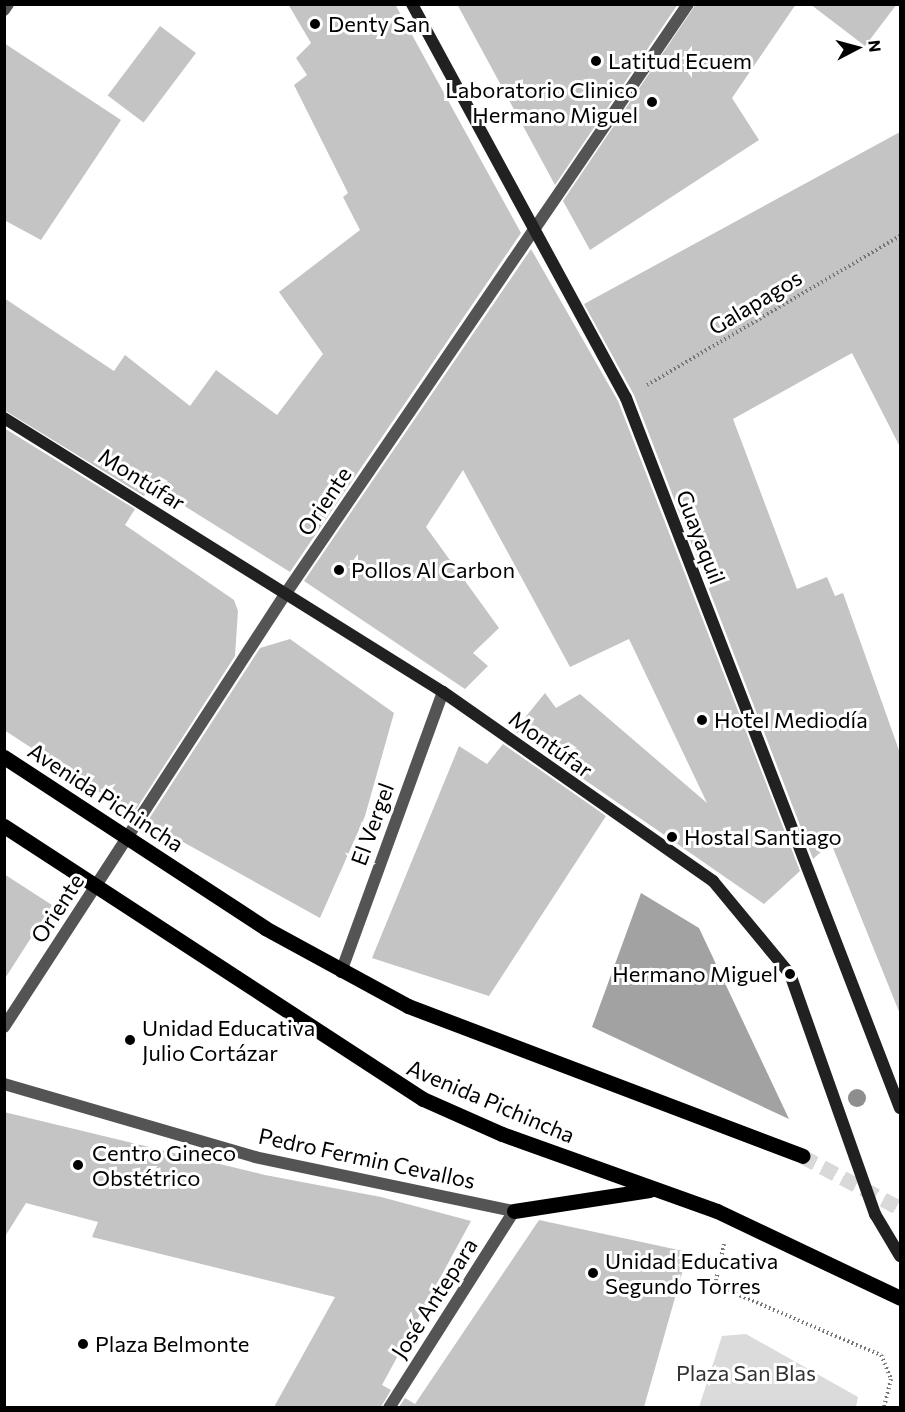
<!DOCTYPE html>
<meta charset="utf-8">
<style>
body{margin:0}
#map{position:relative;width:905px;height:1412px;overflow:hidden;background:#fff;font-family:Commissioner,sans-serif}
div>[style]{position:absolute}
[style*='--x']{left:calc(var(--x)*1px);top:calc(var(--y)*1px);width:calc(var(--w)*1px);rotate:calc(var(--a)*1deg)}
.green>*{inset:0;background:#dbdbdb}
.water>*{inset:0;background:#a2a2a2}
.building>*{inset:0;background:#c4c4c4;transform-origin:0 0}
.primary-tunnel>*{height:15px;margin-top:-7.5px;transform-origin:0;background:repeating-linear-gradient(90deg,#d9d9d9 0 15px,transparent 0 23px)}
.path>*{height:4px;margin-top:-2px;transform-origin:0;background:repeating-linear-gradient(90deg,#767676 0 1.5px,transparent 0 4.5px)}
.street>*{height:12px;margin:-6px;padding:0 6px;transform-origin:6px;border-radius:6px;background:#545454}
.secondary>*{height:12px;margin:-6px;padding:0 6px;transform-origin:6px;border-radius:6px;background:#212121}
.primary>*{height:15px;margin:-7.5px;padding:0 7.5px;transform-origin:7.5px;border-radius:7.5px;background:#000}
.trees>*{width:18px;height:18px;margin:-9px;border-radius:50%;background:#8e8e8e}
.dots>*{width:16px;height:16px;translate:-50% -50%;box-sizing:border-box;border:3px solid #fff;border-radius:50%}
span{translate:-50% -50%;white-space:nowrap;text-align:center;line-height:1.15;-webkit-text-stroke:6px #fff;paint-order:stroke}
.poi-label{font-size:22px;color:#000}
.left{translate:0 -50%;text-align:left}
.right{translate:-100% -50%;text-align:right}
.street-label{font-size:22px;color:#000}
.park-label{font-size:22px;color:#323232}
.frame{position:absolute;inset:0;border:6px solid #000;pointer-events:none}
.north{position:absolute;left:827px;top:18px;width:60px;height:60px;-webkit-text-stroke:4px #fff;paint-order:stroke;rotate:84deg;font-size:16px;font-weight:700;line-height:24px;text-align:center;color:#000}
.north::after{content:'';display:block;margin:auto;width:21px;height:27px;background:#000;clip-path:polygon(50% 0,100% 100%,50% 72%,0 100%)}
</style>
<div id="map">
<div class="green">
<i style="clip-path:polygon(746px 1334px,858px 1397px,856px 1407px,699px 1407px,722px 1336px)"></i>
</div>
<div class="water">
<i style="clip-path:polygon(641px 893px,699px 928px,789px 1119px,592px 1027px)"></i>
</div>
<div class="building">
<i style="clip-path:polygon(288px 4px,395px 4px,521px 233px,290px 572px,151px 485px,144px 496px,4px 410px,4px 298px,114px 371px,125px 355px,190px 406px,216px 370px,277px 415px,323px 354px,279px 292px,360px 230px,343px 197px,348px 193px,294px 85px,307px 75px,296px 58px,311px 43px)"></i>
<i style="clip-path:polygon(457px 4px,678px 4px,555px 185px)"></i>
<i style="clip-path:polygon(696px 4px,796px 4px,732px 98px,759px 140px,590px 250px,563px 201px)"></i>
<i style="clip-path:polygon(810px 4px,897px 4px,865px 46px)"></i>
<i style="left:160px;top:26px;width:45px;height:87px;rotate:37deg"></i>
<i style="clip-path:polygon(4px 43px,121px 120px,41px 240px,4px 220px)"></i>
<i style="clip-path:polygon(900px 132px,900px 447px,852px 353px,733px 419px,797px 589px,827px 577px,835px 596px,843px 593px,900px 753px,900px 1014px,831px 843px,813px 859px,634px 395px,584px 304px)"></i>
<i style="clip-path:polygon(531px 249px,618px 401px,800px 871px,764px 904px,514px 731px,545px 693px,556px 708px,580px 694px,707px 803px,629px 639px,570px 667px,463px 470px,426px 527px,499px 628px,473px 653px,488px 666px,465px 689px,304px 581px)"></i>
<i style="clip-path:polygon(4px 428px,135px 509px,125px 525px,234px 600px,238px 611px,235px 656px,133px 814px,4px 730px)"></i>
<i style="clip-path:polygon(290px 639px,394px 713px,365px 816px,320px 918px,147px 822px,260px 648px)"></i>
<i style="clip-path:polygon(503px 744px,606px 816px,489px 996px,372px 958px,459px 746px,487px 764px)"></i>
<i style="clip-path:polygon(4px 874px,52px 905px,4px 980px)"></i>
<i style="clip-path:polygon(4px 1112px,265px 1175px,381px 1197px,471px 1221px,382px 1385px,391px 1390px,381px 1407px,274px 1407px,335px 1297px,92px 1237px,98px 1222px,26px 1203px,4px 1238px)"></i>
<i style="clip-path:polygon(539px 1220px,688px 1252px,644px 1407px,399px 1407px,405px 1398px,415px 1404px)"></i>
</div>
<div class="primary-tunnel">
<i style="--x:802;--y:1156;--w:111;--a:28"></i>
</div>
<div class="path">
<i style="--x:647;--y:385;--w:294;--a:-30.5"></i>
<i style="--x:724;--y:1244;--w:42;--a:102.4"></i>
<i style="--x:715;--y:1285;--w:180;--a:22.9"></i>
<i style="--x:881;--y:1355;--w:26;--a:67"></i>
<i style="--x:891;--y:1379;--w:30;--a:104"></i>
</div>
<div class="street">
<i style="--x:4;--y:10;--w:7;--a:-56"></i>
<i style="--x:341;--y:972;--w:298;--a:-70"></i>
<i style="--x:4;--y:1027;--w:518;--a:-56.99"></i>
<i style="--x:286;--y:593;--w:713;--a:-55.69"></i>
<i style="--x:4;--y:1084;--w:261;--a:16.2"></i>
<i style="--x:255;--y:1157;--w:265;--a:11.8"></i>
<i style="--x:514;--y:1211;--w:233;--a:122.4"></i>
</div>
<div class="secondary">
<i style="--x:412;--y:4;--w:448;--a:61.5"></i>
<i style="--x:626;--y:398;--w:761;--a:68.9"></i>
<i style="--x:4;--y:418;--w:517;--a:31.97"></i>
<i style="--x:443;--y:692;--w:330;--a:35"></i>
<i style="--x:713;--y:881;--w:121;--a:50.4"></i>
<i style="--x:790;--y:974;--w:255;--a:70.5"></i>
<i style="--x:875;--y:1214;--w:49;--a:59.2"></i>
</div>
<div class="primary">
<i style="--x:4;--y:757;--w:312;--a:33.2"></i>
<i style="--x:265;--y:928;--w:163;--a:28.6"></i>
<i style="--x:408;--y:1006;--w:422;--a:20.8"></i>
<i style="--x:4;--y:826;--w:500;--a:33.09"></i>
<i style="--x:423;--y:1099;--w:86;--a:23.9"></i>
<i style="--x:502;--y:1134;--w:228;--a:19.7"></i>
<i style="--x:717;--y:1211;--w:203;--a:25.4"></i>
<i style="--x:514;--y:1211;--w:137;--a:-8.8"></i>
</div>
<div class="trees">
<i style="left:857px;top:1098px"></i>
</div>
<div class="dots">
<i style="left:315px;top:24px;background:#000"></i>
<i style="left:596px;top:61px;background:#000"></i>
<i style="left:652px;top:102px;background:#000"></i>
<i style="left:339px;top:570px;background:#000"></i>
<i style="left:702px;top:720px;background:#000"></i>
<i style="left:672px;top:837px;background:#000"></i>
<i style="left:790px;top:974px;background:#000"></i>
<i style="left:130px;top:1040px;background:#000"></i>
<i style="left:78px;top:1165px;background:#000"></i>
<i style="left:593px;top:1273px;background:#000"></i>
<i style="left:83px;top:1344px;background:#000"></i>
</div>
<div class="poi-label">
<span class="left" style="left:328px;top:24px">Denty San</span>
<span class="left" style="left:608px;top:61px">Latitud Ecuem</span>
<span class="right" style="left:638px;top:102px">Laboratorio Clinico<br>Hermano Miguel</span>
<span class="left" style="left:351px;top:570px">Pollos Al Carbon</span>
<span class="left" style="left:714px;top:720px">Hotel Mediodía</span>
<span class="left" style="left:684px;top:837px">Hostal Santiago</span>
<span class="right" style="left:778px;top:974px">Hermano Miguel</span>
<span class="left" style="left:142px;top:1040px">Unidad Educativa<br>Julio Cortázar</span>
<span class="left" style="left:92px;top:1165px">Centro Gineco<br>Obstétrico</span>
<span class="left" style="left:605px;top:1273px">Unidad Educativa<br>Segundo Torres</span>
<span class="left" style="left:95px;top:1344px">Plaza Belmonte</span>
</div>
<div class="street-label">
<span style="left:755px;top:302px;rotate:-31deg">Galapagos</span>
<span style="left:142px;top:479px;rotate:32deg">Montúfar</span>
<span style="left:324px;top:501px;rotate:-56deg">Oriente</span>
<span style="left:701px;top:537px;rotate:69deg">Guayaquil</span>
<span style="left:551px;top:744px;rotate:36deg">Montúfar</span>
<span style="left:106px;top:797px;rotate:33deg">Avenida Pichincha</span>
<span style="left:372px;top:824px;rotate:-70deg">El Vergel</span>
<span style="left:57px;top:908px;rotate:-57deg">Oriente</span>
<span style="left:491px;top:1101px;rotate:23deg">Avenida Pichincha</span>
<span style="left:367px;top:1158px;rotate:12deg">Pedro Fermin Cevallos</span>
<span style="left:434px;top:1298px;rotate:-57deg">José Antepara</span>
</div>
<div class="park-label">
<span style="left:746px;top:1373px">Plaza San Blas</span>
</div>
<div class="frame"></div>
<div class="north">N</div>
</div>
